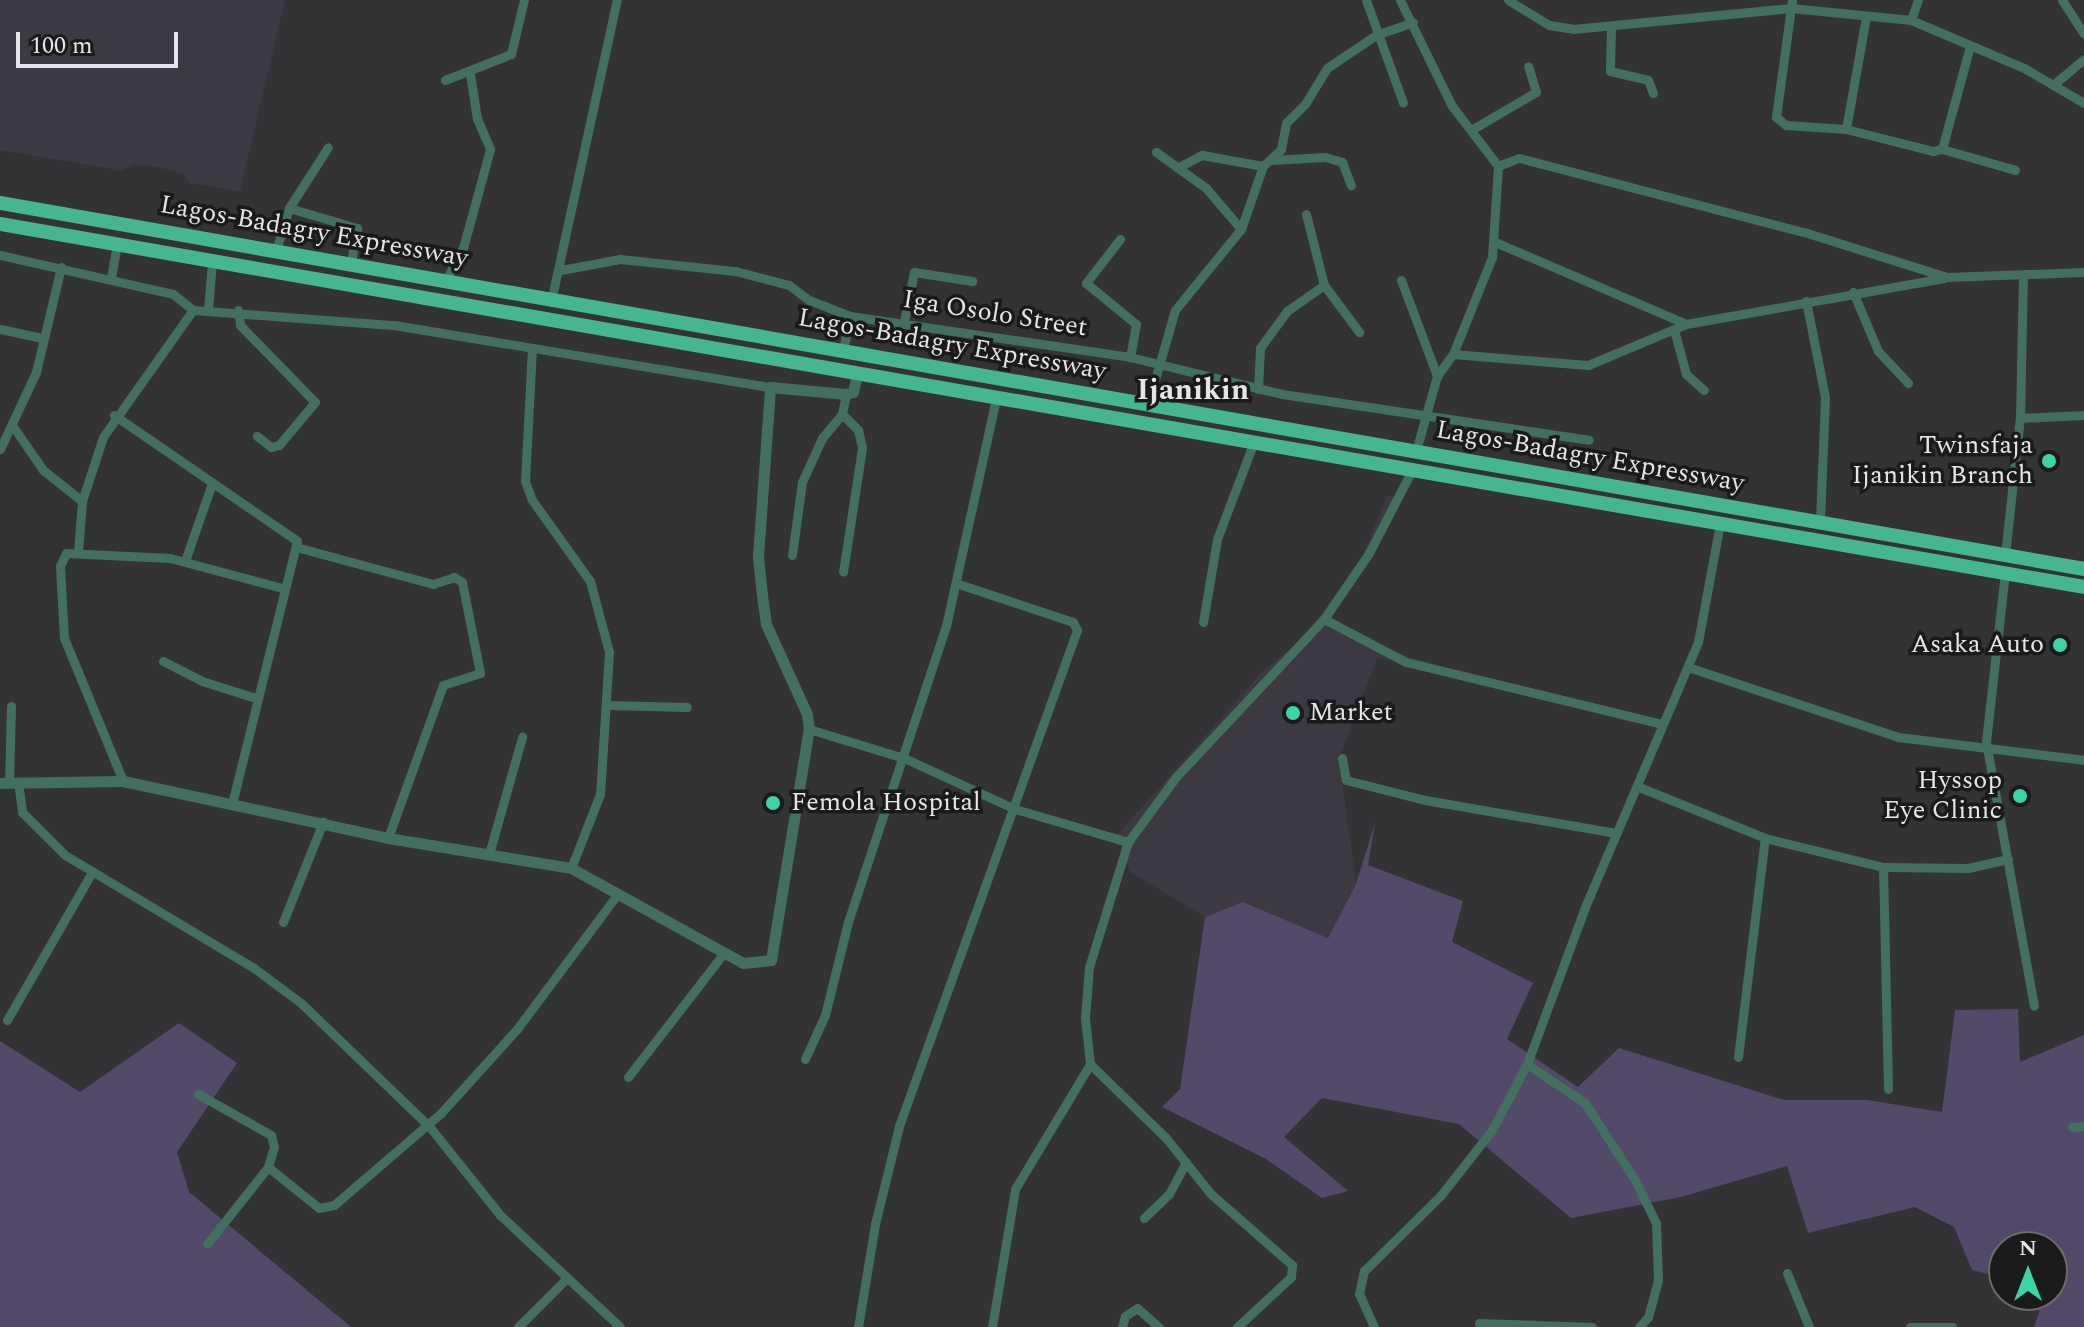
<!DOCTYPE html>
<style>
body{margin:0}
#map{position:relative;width:2084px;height:1327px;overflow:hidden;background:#333235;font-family:Spectral,serif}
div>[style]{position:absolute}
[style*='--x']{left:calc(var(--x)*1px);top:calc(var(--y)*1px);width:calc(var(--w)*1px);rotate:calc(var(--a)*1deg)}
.built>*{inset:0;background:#3c3942}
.green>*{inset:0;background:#534969}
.minor>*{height:9px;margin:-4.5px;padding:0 4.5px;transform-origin:4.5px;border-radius:4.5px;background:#436f5e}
.tertiary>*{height:11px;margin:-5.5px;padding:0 5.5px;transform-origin:5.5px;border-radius:5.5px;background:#436f5e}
.trunk>*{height:14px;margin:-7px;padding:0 7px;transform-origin:7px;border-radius:7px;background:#46b690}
.dots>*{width:22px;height:22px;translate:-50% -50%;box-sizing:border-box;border:4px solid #1a1a1b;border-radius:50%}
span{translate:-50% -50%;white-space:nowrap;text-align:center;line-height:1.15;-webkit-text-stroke:7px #1a1a1b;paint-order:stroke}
.street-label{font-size:26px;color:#e5e4e6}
.poi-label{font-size:26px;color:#e5e4e6}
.right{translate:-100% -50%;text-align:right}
.left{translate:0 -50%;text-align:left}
.quarter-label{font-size:30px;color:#e5e4e6;font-weight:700}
.north{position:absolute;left:1988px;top:1231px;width:80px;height:80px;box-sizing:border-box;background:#1a1a1b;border:2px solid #6b6b6c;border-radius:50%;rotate:0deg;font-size:22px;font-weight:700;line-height:32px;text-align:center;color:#e5e4e6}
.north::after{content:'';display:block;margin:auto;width:28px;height:36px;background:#3cd4a4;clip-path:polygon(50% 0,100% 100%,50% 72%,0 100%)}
.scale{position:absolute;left:16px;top:32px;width:162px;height:36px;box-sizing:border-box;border:4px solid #e5e4e6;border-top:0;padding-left:10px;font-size:24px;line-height:28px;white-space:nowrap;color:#e5e4e6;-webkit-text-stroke:6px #1a1a1b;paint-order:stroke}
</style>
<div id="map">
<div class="built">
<i style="clip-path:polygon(0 0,285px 0,240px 191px,189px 183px,184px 174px,161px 168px,133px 164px,122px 171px,0 150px)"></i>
<i style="clip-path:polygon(1387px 496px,1404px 497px,1330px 610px,1333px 618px,1375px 646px,1436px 665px,1377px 658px,1339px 758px,1356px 884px,1328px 938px,1243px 902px,1205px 917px,1130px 872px,1117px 835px,1263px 671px,1304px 638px,1362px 557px)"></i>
</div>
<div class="green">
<i style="clip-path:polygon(1375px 823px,1368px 865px,1463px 901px,1452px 942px,1533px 983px,1507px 1039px,1578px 1087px,1619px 1048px,1784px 1100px,1867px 1100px,1942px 1112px,1955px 1010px,2018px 1009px,2020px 1062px,2084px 1035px,2084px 1327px,2034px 1327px,2045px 1295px,2052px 1295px,2052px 1247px,2004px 1247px,2004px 1278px,1972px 1270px,1954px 1227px,1915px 1207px,1808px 1233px,1787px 1166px,1681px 1197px,1571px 1218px,1459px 1124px,1322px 1098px,1284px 1137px,1348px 1191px,1322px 1198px,1266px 1159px,1162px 1107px,1180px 1089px,1205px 917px,1243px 902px,1328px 938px,1356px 884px)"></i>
<i style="clip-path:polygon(179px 1023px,237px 1063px,177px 1152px,189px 1192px,351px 1327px,0 1327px,0 1041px,80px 1092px)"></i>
</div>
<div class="minor">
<i style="--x:1366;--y:0;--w:109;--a:70.2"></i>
<i style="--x:1400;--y:0;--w:118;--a:63.9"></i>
<i style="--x:1452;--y:106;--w:76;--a:52.5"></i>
<i style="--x:1508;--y:0;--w:48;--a:31.4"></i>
<i style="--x:1549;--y:25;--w:24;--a:9"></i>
<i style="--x:1573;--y:29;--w:219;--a:-5.5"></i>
<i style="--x:1791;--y:8;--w:121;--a:5.7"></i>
<i style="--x:1911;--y:20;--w:123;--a:23"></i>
<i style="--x:2024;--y:68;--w:69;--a:30.3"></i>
<i style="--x:1792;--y:0;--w:118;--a:97.8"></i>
<i style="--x:1776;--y:117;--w:13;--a:39"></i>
<i style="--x:1786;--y:125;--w:60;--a:3.8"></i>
<i style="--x:1846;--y:129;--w:114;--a:-79.9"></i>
<i style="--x:2062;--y:0;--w:40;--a:57.1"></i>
<i style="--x:1911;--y:20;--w:21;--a:-71"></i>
<i style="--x:1611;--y:26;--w:45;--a:91.3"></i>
<i style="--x:1610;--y:71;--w:39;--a:13"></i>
<i style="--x:1648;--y:80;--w:14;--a:69"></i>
<i style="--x:445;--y:80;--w:71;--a:-21.5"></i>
<i style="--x:511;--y:54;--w:56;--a:-76.5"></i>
<i style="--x:2053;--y:85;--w:40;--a:-40"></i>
<i style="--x:1846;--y:129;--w:90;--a:14.2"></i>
<i style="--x:1933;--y:151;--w:9;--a:-13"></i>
<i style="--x:1942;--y:149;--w:107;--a:-74.8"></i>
<i style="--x:1471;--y:130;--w:75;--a:-30.3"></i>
<i style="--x:1536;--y:92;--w:27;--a:-107"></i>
<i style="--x:1942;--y:149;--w:76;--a:16"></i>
<i style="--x:1156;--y:152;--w:62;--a:35.8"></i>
<i style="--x:1206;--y:188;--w:54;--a:49.5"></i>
<i style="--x:1271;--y:160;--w:54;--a:-3.2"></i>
<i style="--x:1325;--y:157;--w:18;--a:16"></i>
<i style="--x:1342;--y:162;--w:25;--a:69"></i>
<i style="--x:1179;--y:167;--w:26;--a:-28"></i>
<i style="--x:1202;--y:155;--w:62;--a:10.2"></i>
<i style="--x:289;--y:208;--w:72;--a:-57.4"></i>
<i style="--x:1306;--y:214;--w:73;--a:75.8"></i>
<i style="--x:1324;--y:285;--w:59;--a:53.3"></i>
<i style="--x:1120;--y:239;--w:56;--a:127.7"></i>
<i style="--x:1086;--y:283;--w:65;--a:39.4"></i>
<i style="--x:1136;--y:324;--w:34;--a:100"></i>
<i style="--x:1495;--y:242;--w:208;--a:23.2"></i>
<i style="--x:276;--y:250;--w:44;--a:-72.8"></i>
<i style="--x:289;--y:208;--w:71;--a:16.4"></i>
<i style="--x:357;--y:228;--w:36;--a:100"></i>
<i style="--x:0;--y:255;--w:177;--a:12.7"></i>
<i style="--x:173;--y:294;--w:26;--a:39"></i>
<i style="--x:193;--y:310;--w:202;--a:4.3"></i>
<i style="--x:394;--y:325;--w:381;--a:9.4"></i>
<i style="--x:561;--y:270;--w:60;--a:-10.6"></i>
<i style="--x:620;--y:259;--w:116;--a:6"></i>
<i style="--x:735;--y:271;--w:56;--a:14.5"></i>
<i style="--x:789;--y:285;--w:25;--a:37"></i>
<i style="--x:809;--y:300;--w:44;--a:21.3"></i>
<i style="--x:850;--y:316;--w:283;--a:8.3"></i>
<i style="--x:1130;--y:357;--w:156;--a:13.7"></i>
<i style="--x:1282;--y:394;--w:310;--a:8.5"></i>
<i style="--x:111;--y:278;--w:34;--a:-80"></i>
<i style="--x:446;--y:280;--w:36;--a:-62"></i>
<i style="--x:463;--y:248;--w:103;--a:-74.7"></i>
<i style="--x:490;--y:149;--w:33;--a:-113"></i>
<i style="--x:477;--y:119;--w:46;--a:-98.8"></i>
<i style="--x:1401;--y:280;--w:103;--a:69.4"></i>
<i style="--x:1853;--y:292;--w:64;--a:67"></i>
<i style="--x:1878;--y:351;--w:44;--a:46.8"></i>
<i style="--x:552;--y:297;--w:304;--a:-77.7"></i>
<i style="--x:1806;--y:301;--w:98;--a:78.8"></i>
<i style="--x:1825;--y:397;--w:126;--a:92.3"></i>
<i style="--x:208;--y:309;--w:47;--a:-85.1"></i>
<i style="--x:238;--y:310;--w:15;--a:82"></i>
<i style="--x:240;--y:325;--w:107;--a:45.8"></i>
<i style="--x:315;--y:402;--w:56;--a:129.9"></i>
<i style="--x:279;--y:445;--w:8;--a:166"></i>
<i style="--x:271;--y:447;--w:18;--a:-142"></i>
<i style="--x:904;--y:321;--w:50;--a:-78.5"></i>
<i style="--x:914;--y:272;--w:59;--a:8.8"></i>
<i style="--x:0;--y:329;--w:43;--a:12.1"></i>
<i style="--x:1674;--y:330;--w:46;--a:74.7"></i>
<i style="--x:1686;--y:374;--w:24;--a:42"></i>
<i style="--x:532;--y:348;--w:133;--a:93"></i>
<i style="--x:525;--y:481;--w:20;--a:70"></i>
<i style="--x:532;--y:500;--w:100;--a:54.4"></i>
<i style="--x:590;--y:581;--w:73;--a:75"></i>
<i style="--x:609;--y:652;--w:142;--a:93.6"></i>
<i style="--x:600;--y:794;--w:79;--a:111.4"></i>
<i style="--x:843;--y:351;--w:36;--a:-79"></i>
<i style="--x:1453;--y:354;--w:135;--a:4.7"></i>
<i style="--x:1588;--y:365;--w:106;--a:-22.7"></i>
<i style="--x:1686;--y:324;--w:262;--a:-10.1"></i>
<i style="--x:1258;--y:389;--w:41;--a:-87.2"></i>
<i style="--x:1260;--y:348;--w:46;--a:-53.9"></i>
<i style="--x:1287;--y:311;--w:45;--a:-35.1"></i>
<i style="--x:1148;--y:404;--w:98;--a:-74"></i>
<i style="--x:1175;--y:310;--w:104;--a:-50.8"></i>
<i style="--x:1241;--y:229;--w:67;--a:-70.8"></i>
<i style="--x:1263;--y:166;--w:25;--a:-43"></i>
<i style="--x:1281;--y:149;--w:26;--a:-79"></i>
<i style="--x:1286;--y:123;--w:27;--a:-45"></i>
<i style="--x:1305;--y:104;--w:42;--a:-58.6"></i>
<i style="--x:1327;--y:68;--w:59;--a:-34"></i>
<i style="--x:1376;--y:35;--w:39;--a:-19"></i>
<i style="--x:842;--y:414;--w:23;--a:45"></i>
<i style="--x:858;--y:430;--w:18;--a:77"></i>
<i style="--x:862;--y:448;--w:125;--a:98.7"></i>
<i style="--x:114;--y:415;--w:222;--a:34.5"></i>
<i style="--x:297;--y:541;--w:270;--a:103.9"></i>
<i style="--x:2020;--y:418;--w:64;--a:-2.7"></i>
<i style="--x:12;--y:425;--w:55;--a:55.4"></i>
<i style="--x:43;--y:470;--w:50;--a:38.5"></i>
<i style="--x:0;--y:449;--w:85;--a:-64.9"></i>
<i style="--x:36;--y:372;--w:108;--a:-76.6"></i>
<i style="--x:1416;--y:451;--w:78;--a:-74.4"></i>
<i style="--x:1437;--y:376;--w:27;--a:-54"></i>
<i style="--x:1453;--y:354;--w:105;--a:-68.1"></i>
<i style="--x:1492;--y:257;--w:91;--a:-86.2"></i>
<i style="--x:1498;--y:166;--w:22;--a:-21"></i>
<i style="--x:1519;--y:158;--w:294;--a:14.6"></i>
<i style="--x:1804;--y:232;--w:150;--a:17.5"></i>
<i style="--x:1947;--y:277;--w:137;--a:-2.1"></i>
<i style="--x:296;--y:547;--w:142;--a:15.1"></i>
<i style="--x:433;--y:584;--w:22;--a:-18"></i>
<i style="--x:454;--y:577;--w:9;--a:32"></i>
<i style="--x:462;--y:582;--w:93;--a:78.8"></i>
<i style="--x:480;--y:673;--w:39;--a:162"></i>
<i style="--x:443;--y:685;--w:163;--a:109.8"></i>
<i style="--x:78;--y:552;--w:51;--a:-85.5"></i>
<i style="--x:82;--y:501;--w:67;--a:-71.8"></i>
<i style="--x:103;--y:437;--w:156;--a:-54.7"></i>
<i style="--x:792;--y:555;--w:74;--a:-82.2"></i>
<i style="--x:802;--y:482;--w:48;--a:-65.6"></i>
<i style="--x:822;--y:438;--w:31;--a:-50"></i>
<i style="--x:842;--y:414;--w:20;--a:-79"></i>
<i style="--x:2005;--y:555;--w:138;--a:-83.8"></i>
<i style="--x:2020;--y:418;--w:140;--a:-88.8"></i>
<i style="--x:185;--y:561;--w:83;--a:-70.9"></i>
<i style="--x:2005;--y:572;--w:171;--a:96.4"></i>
<i style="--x:1986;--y:742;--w:268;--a:79.7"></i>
<i style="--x:1324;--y:619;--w:93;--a:27.7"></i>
<i style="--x:1406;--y:662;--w:263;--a:13.6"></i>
<i style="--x:1203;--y:622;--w:84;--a:-80.4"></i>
<i style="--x:1217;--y:539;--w:102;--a:-69.2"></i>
<i style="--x:163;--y:661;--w:44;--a:27.1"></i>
<i style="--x:202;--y:681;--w:57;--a:17.5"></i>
<i style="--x:1688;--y:667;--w:221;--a:18.4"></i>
<i style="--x:1898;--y:737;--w:187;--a:7"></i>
<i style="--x:609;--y:705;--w:78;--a:1.5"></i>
<i style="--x:809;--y:729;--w:99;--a:17"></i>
<i style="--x:904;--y:758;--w:122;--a:24.7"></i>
<i style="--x:1015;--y:809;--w:118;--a:16.3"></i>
<i style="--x:1342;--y:758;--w:22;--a:80"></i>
<i style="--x:1346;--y:780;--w:81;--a:14.2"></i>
<i style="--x:1425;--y:800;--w:194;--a:9.8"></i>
<i style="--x:123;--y:781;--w:155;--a:-112.4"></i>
<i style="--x:64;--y:638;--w:72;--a:-93.2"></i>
<i style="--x:60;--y:566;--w:14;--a:-65"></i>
<i style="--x:66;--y:553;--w:104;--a:2.8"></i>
<i style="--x:170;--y:558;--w:116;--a:15"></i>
<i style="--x:18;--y:782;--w:30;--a:82"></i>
<i style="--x:22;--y:812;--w:61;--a:45"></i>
<i style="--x:65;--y:855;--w:220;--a:30.9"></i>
<i style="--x:254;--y:968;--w:59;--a:36.7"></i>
<i style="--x:301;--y:1003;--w:178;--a:43.9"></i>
<i style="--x:429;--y:1126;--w:114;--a:51.4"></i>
<i style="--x:500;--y:1215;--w:164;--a:43"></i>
<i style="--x:9;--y:783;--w:77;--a:-88.5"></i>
<i style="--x:1639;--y:787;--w:136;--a:22"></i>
<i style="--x:1765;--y:838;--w:122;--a:13.8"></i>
<i style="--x:1883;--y:867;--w:85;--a:0.7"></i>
<i style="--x:1968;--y:868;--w:41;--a:-12.7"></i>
<i style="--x:489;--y:854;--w:122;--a:-74.2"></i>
<i style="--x:1883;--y:867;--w:222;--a:88.7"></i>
<i style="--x:283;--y:922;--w:108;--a:-68.2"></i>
<i style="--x:7;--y:1020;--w:171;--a:-60.1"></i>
<i style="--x:1738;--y:1057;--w:221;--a:-83"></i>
<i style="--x:805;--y:1059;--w:48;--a:-65.6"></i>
<i style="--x:825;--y:1015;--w:96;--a:-76.1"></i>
<i style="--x:848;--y:922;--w:312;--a:-71.7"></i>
<i style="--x:946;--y:626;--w:233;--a:-77.6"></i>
<i style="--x:1090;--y:1064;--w:106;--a:44.2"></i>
<i style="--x:1166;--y:1138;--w:72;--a:51.2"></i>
<i style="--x:1211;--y:1194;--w:108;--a:41.2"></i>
<i style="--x:1292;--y:1265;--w:12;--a:95"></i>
<i style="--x:1291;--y:1277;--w:74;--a:137.2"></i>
<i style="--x:1527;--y:1064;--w:70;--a:33.9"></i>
<i style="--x:1585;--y:1103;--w:92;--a:57"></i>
<i style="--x:1635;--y:1180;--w:48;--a:64"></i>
<i style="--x:1656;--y:1223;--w:57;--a:88"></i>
<i style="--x:1658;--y:1280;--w:38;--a:105"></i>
<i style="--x:1648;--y:1317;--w:13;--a:132"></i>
<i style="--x:628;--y:1077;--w:157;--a:-52.3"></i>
<i style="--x:198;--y:1094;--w:84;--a:29.3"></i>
<i style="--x:271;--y:1135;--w:12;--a:76"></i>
<i style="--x:274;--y:1147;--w:21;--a:107"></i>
<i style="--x:268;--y:1167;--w:98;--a:128.4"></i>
<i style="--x:2072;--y:1127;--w:12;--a:-5"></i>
<i style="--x:268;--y:1167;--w:65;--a:38.8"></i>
<i style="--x:319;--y:1208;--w:15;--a:-11"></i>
<i style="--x:334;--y:1205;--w:141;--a:-40.7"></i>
<i style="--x:441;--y:1113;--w:113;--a:-47.9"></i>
<i style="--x:517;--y:1029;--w:166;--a:-53.3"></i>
<i style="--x:1144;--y:1218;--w:35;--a:-44"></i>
<i style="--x:1169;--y:1194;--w:36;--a:-62"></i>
<i style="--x:1787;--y:1273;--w:58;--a:67.8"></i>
<i style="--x:1479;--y:1323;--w:113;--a:2"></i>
<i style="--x:518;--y:1327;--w:68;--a:-45"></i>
<i style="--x:858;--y:1327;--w:104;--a:-80.6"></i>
<i style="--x:875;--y:1224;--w:101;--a:-76.2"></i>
<i style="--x:899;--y:1126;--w:527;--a:-70.26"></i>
<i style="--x:1077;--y:630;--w:9;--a:-117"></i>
<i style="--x:1073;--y:622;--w:123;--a:-161.6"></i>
<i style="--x:992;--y:1327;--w:140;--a:-80.5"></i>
<i style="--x:1015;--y:1189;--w:146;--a:-59"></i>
<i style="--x:1090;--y:1064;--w:46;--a:-96.2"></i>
<i style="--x:1085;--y:1018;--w:51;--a:-85.5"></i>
<i style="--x:1089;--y:967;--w:131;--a:-72.7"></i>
<i style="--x:1128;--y:842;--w:81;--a:-53.6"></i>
<i style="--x:1176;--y:777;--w:216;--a:-46.9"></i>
<i style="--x:1324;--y:619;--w:80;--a:-55.7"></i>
<i style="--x:1369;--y:553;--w:93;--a:-62.6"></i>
<i style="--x:1122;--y:1327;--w:11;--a:-75"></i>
<i style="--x:1125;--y:1316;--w:14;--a:-34"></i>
<i style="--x:1137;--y:1308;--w:29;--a:41"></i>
<i style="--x:1374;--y:1327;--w:36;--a:-114"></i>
<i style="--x:1359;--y:1294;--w:24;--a:-78"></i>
<i style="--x:1364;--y:1271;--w:108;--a:-44.6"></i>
<i style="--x:1441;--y:1195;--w:83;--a:-51.9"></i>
<i style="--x:1492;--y:1130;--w:75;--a:-62.1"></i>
<i style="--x:1527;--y:1064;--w:167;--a:-69.7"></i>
<i style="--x:1585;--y:907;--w:288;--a:-66.9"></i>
<i style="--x:1698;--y:642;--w:121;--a:-79.5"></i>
<i style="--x:1910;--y:1327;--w:42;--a:0"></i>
</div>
<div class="tertiary">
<i style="--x:0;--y:783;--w:123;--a:-0.9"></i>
<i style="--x:123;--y:781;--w:271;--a:12.1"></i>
<i style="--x:388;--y:838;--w:185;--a:9.3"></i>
<i style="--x:571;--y:868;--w:196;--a:28.9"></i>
<i style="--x:743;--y:963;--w:28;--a:-6"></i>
<i style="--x:771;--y:960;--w:234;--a:-80.7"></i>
<i style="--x:809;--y:729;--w:15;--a:-98"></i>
<i style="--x:807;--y:714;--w:99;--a:-114.5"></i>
<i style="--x:766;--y:624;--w:29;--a:-98"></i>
<i style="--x:762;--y:595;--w:39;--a:-96"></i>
<i style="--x:758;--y:556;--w:169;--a:-85.9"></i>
<i style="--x:770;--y:387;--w:76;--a:5.3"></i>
<i style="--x:846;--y:394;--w:7;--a:-16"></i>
<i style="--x:853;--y:392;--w:17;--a:-77"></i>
</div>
<div class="trunk">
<i style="--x:0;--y:203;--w:2116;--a:9.96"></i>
<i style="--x:0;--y:224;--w:2115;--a:9.88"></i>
</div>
<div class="dots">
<i style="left:2049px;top:461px;background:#3cd4a4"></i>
<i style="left:2060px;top:645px;background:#3cd4a4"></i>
<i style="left:1293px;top:713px;background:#3cd4a4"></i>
<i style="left:2020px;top:796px;background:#3cd4a4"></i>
<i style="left:773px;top:803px;background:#3cd4a4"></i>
</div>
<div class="street-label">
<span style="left:314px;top:232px;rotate:10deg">Lagos-Badagry Expressway</span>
<span style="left:995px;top:314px;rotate:9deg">Iga Osolo Street</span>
<span style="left:952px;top:345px;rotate:10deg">Lagos-Badagry Expressway</span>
<span style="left:1590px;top:457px;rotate:10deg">Lagos-Badagry Expressway</span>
</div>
<div class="poi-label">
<span class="right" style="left:2033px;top:461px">Twinsfaja<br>Ijanikin Branch</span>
<span class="right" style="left:2044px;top:645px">Asaka Auto</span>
<span class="left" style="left:1309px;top:713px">Market</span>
<span class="right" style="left:2002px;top:796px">Hyssop<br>Eye Clinic</span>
<span class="left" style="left:791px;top:803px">Femola Hospital</span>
</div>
<div class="quarter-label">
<span style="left:1193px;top:390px">Ijanikin</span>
</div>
<div class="north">N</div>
<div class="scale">100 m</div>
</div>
